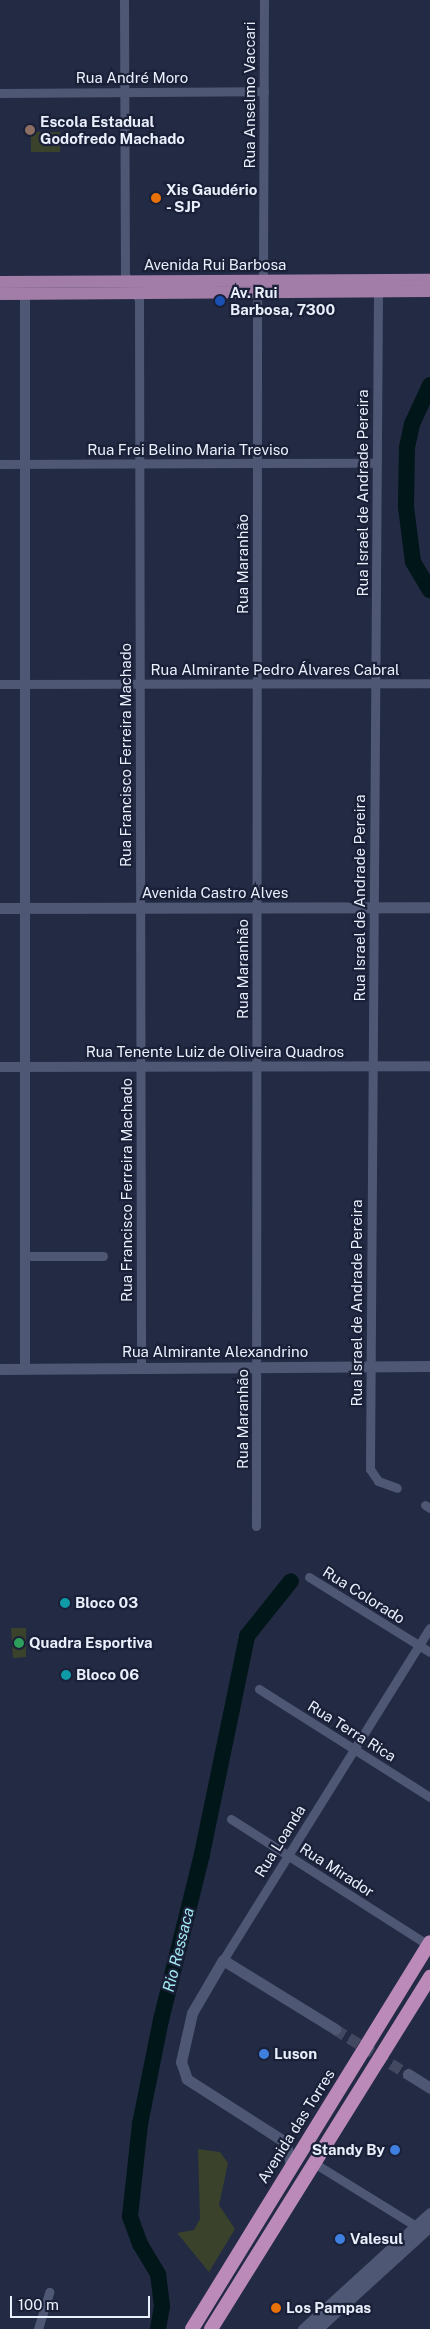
<!DOCTYPE html>
<meta charset="utf-8">
<style>
body{margin:0}
#map{position:relative;width:430px;height:2329px;overflow:hidden;background:#232a43;font-family:"Public Sans",sans-serif}
div>[style]{position:absolute}
[style*='--x']{left:calc(var(--x)*1px);top:calc(var(--y)*1px);width:calc(var(--w)*1px);rotate:calc(var(--a)*1deg)}
.green>*{inset:0;background:#3a422b;transform-origin:0 0}
.river>*{height:16px;margin:-8px;padding:0 8px;transform-origin:8px;border-radius:8px;background:#001618}
.secondary-tunnel>*{height:11px;margin-top:-5.5px;transform-origin:0;background:repeating-linear-gradient(90deg,#41485f 0 11px,transparent 0 16.5px)}
.minor>*{height:9px;margin:-4.5px;padding:0 4.5px;transform-origin:4.5px;border-radius:4.5px;background:#4e5773}
.tertiary>*{height:10px;margin:-5px;padding:0 5px;transform-origin:5px;border-radius:5px;background:#4e5773}
.secondary>*{height:11px;margin:-5.5px;padding:0 5.5px;transform-origin:5.5px;border-radius:5.5px;background:#4e5773}
.primary>*{height:12px;margin:-6px;padding:0 6px;transform-origin:6px;border-radius:6px;background:#a17da7}
.trunk>*{height:14px;margin:-7px;padding:0 7px;transform-origin:7px;border-radius:7px;background:#bc8ab8}
.dots>*{width:14px;height:14px;translate:-50% -50%;box-sizing:border-box;border:2px solid #192038;border-radius:50%}
span{translate:-50% -50%;white-space:nowrap;text-align:center;line-height:1.15;-webkit-text-stroke:4.5px #192038;paint-order:stroke}
.street-label{font-size:15px;color:#eaeffc}
.poi-label{font-size:15px;color:#eaeffc;font-weight:700}
.left{translate:0 -50%;text-align:left}
.right{translate:-100% -50%;text-align:right}
.water-label{font-size:16px;color:#a2eaef;font-style:italic}
.scale{position:absolute;left:10px;top:2296px;width:140px;height:22px;box-sizing:border-box;border:2px solid #eaeffc;border-top:0;padding-left:6px;font-size:15px;line-height:18px;white-space:nowrap;color:#eaeffc;-webkit-text-stroke:4px #192038;paint-order:stroke}
</style>
<div id="map">
<div class="green">
<i style="left:31px;top:132px;width:29px;height:20px"></i>
<i style="clip-path:polygon(26px 1628px,26px 1657px,13px 1658px,11px 1628px)"></i>
<i style="clip-path:polygon(198px 2149px,220px 2152px,228px 2163px,219px 2205px,235px 2229px,209px 2272px,177px 2233px,194px 2230px,200px 2219px)"></i>
</div>
<div class="river">
<i style="--x:430;--y:385;--w:43;--a:114.8"></i>
<i style="--x:412;--y:424;--w:24;--a:102"></i>
<i style="--x:407;--y:447;--w:60;--a:91"></i>
<i style="--x:406;--y:507;--w:55;--a:82.7"></i>
<i style="--x:413;--y:562;--w:33;--a:59"></i>
<i style="--x:158;--y:2329;--w:23;--a:-80"></i>
<i style="--x:162;--y:2306;--w:32;--a:-97"></i>
<i style="--x:158;--y:2274;--w:35;--a:-121"></i>
<i style="--x:140;--y:2244;--w:30;--a:-110"></i>
<i style="--x:130;--y:2216;--w:93;--a:-83.8"></i>
<i style="--x:140;--y:2124;--w:106;--a:-78.6"></i>
<i style="--x:161;--y:2020;--w:171;--a:-76.1"></i>
<i style="--x:202;--y:1854;--w:223;--a:-78.3"></i>
<i style="--x:247;--y:1636;--w:70;--a:-51.3"></i>
</div>
<div class="secondary-tunnel">
<i style="--x:335;--y:2029;--w:86;--a:31.7"></i>
</div>
<div class="minor">
<i style="--x:124;--y:0;--w:275;--a:89.8"></i>
<i style="--x:125;--y:275;--w:28;--a:60"></i>
<i style="--x:139;--y:299;--w:1069;--a:89.89"></i>
<i style="--x:0;--y:93;--w:264;--a:-0.4"></i>
<i style="--x:378;--y:292;--w:1177;--a:90.39"></i>
<i style="--x:370;--y:1469;--w:14;--a:56"></i>
<i style="--x:378;--y:1481;--w:20;--a:20"></i>
<i style="--x:0;--y:464;--w:377;--a:-0.2"></i>
<i style="--x:0;--y:684;--w:430;--a:-0.1"></i>
<i style="--x:25;--y:1256;--w:78;--a:0"></i>
<i style="--x:425;--y:1505;--w:6;--a:31"></i>
<i style="--x:256;--y:1526;--w:1234;--a:-89.95"></i>
<i style="--x:257;--y:292;--w:13;--a:-61"></i>
<i style="--x:263;--y:281;--w:281;--a:-89.8"></i>
<i style="--x:309;--y:1577;--w:142;--a:31.8"></i>
<i style="--x:259;--y:1689;--w:202;--a:32.3"></i>
<i style="--x:231;--y:1819;--w:234;--a:32.6"></i>
<i style="--x:223;--y:1960;--w:391;--a:-58.1"></i>
<i style="--x:314;--y:2163;--w:120;--a:31.7"></i>
<i style="--x:38;--y:2329;--w:39;--a:-73"></i>
</div>
<div class="tertiary">
<i style="--x:25;--y:294;--w:1075;--a:90"></i>
<i style="--x:0;--y:1067;--w:430;--a:-0.1"></i>
</div>
<div class="secondary">
<i style="--x:0;--y:908;--w:430;--a:-0.1"></i>
<i style="--x:0;--y:1369;--w:430;--a:-0.4"></i>
<i style="--x:408;--y:2074;--w:26;--a:32"></i>
<i style="--x:291;--y:2164;--w:23;--a:-105"></i>
<i style="--x:285;--y:2142;--w:117;--a:-147.3"></i>
<i style="--x:187;--y:2079;--w:18;--a:-109"></i>
<i style="--x:181;--y:2062;--w:50;--a:-77.3"></i>
<i style="--x:192;--y:2013;--w:61;--a:-59.7"></i>
<i style="--x:223;--y:1960;--w:132;--a:31.6"></i>
<i style="--x:303;--y:2329;--w:172;--a:-42.4"></i>
<i style="--x:317;--y:2329;--w:153;--a:-42.3"></i>
</div>
<div class="primary">
<i style="--x:0;--y:282;--w:430;--a:-0.3"></i>
<i style="--x:0;--y:294;--w:430;--a:-0.4"></i>
</div>
<div class="trunk">
<i style="--x:192;--y:2329;--w:454;--a:-58.4"></i>
<i style="--x:211;--y:2329;--w:415;--a:-58.1"></i>
</div>
<div class="dots">
<i style="left:30px;top:130px;background:#8d6e63"></i>
<i style="left:156px;top:198px;background:#e8710a"></i>
<i style="left:220px;top:301px;background:#1a4fb4"></i>
<i style="left:65px;top:1603px;background:#0f9aa8"></i>
<i style="left:19px;top:1643px;background:#2e9e5b"></i>
<i style="left:66px;top:1675px;background:#0f9aa8"></i>
<i style="left:264px;top:2054px;background:#3f7fe0"></i>
<i style="left:395px;top:2150px;background:#3f7fe0"></i>
<i style="left:340px;top:2239px;background:#3f7fe0"></i>
<i style="left:276px;top:2308px;background:#e8710a"></i>
</div>
<div class="street-label">
<span style="left:132px;top:78px">Rua André Moro</span>
<span style="left:250px;top:95px;rotate:-90deg">Rua Anselmo Vaccari</span>
<span style="left:215px;top:265px">Avenida Rui Barbosa</span>
<span style="left:188px;top:450px">Rua Frei Belino Maria Treviso</span>
<span style="left:363px;top:493px;rotate:-90deg">Rua Israel de Andrade Pereira</span>
<span style="left:243px;top:564px;rotate:-90deg">Rua Maranhão</span>
<span style="left:275px;top:670px">Rua Almirante Pedro Álvares Cabral</span>
<span style="left:126px;top:755px;rotate:-90deg">Rua Francisco Ferreira Machado</span>
<span style="left:215px;top:893px">Avenida Castro Alves</span>
<span style="left:360px;top:898px;rotate:-90deg">Rua Israel de Andrade Pereira</span>
<span style="left:243px;top:969px;rotate:-90deg">Rua Maranhão</span>
<span style="left:215px;top:1052px">Rua Tenente Luiz de Oliveira Quadros</span>
<span style="left:127px;top:1190px;rotate:-90deg">Rua Francisco Ferreira Machado</span>
<span style="left:357px;top:1303px;rotate:-90deg">Rua Israel de Andrade Pereira</span>
<span style="left:215px;top:1352px">Rua Almirante Alexandrino</span>
<span style="left:243px;top:1419px;rotate:-90deg">Rua Maranhão</span>
<span style="left:364px;top:1595px;rotate:32deg">Rua Colorado</span>
<span style="left:352px;top:1731px;rotate:32deg">Rua Terra Rica</span>
<span style="left:280px;top:1841px;rotate:-58deg">Rua Loanda</span>
<span style="left:337px;top:1870px;rotate:33deg">Rua Mirador</span>
<span style="left:296px;top:2126px;rotate:-58deg">Avenida das Torres</span>
</div>
<div class="poi-label">
<span class="left" style="left:40px;top:130px">Escola Estadual<br>Godofredo Machado</span>
<span class="left" style="left:166px;top:198px">Xis Gaudério<br>- SJP</span>
<span class="left" style="left:230px;top:301px">Av. Rui<br>Barbosa, 7300</span>
<span class="left" style="left:75px;top:1603px">Bloco 03</span>
<span class="left" style="left:29px;top:1643px">Quadra Esportiva</span>
<span class="left" style="left:76px;top:1675px">Bloco 06</span>
<span class="left" style="left:274px;top:2054px">Luson</span>
<span class="right" style="left:385px;top:2150px">Standy By</span>
<span class="left" style="left:350px;top:2239px">Valesul</span>
<span class="left" style="left:286px;top:2308px">Los Pampas</span>
</div>
<div class="water-label">
<span style="left:179px;top:1950px;rotate:-76deg">Rio Ressaca</span>
</div>
<div class="scale">100 m</div>
</div>
